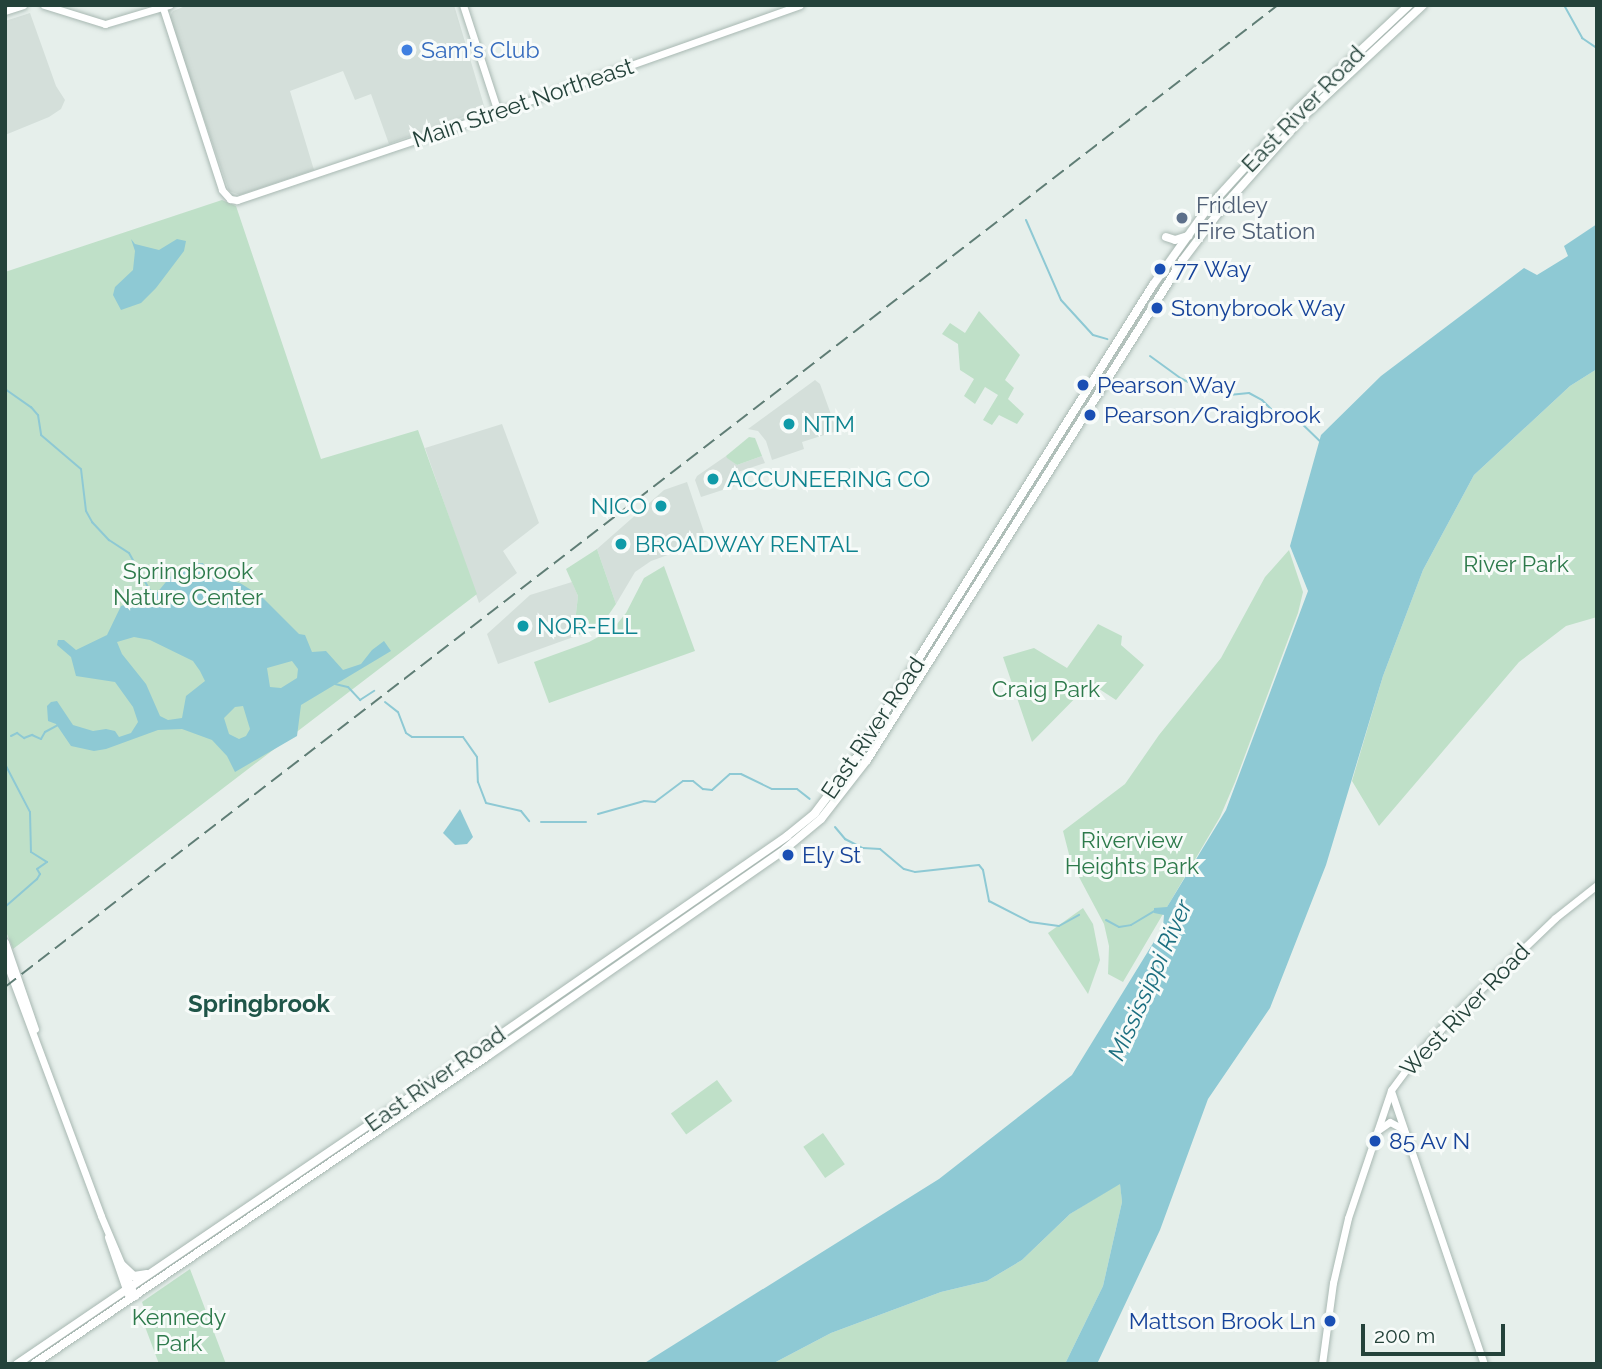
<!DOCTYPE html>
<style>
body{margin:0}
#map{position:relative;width:1602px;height:1369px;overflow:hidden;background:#e6efeb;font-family:Raleway,sans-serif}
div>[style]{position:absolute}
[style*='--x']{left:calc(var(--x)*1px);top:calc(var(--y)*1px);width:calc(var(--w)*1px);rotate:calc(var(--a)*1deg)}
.built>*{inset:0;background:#d4dfda}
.green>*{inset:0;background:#bfe0c8;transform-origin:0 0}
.water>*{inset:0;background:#8ec9d4}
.stream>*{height:2px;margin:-1px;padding:0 1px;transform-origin:1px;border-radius:1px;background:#8ec9d4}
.roads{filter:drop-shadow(0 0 2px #a8b8b2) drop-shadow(0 0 2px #a8b8b2)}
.tertiary>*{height:7px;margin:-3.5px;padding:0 3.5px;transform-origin:3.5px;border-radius:3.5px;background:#fff}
.secondary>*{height:8px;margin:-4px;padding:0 4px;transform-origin:4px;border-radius:4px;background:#fff}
.rail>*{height:2px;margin-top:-1px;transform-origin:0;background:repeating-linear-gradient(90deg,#5f7d75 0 14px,transparent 0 21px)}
.dots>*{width:19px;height:19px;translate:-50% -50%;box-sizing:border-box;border:4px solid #f7fbf9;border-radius:50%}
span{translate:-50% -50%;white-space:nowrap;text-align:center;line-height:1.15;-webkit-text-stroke:6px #f7fbf9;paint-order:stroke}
.shop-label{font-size:23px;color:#366cbe}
.left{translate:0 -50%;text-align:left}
.street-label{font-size:23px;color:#24423a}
.service-label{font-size:23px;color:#4e5e75}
.transit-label{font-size:23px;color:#164399}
.right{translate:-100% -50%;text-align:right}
.culture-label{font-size:23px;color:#0d838f}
.park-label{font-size:23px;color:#2d7a4b}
.water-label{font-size:24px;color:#1c6f80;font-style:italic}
.neighbourhood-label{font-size:24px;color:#1f5548;font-weight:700}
.frame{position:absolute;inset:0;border:7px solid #24423a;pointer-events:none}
.scale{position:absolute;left:1361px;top:1324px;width:144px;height:32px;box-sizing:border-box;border:4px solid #24423a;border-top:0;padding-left:9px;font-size:21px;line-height:24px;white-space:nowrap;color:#24423a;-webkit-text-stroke:5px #f7fbf9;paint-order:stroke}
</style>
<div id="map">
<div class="built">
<i style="clip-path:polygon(188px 5px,454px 5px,485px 109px,389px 144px,371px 94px,355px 100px,343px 71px,290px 91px,314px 170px,240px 195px,229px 191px,169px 18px,173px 11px)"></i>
<i style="clip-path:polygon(30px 13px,56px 86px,65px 100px,61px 109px,49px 117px,5px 135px,5px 21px)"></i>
<i style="clip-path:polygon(815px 380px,820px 384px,837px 431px,802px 442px,804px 449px,772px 460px,766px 441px,758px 431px,748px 429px)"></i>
<i style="clip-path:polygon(502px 424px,539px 523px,503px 551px,517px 573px,479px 603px,425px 448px)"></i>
<i style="clip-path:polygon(726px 456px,737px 465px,762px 456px,765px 463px,732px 474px,735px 486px,701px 497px,695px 480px,697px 476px)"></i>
<i style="clip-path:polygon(687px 482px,707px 541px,651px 561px,635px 572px,616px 604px,597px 549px,664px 490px)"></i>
<i style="clip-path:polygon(572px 582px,578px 596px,575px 622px,579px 635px,498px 664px,487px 634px,530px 595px)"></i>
</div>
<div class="green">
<i style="clip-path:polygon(222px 200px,236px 206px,321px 459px,418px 430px,477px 594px,13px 949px,5px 929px,5px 272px)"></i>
<i style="clip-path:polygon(979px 311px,1020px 355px,1005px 380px,1014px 388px,1008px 399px,1024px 414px,1017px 424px,999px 415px,992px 425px,983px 420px,998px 395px,985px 387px,975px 404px,964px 396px,974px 379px,960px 370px,958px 344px,942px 334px,950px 323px,965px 333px)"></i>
<i style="clip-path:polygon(1597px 369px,1597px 617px,1566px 626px,1519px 662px,1379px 826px,1352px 781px,1383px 676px,1423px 570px,1474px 475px,1570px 386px)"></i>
<i style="clip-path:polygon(749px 437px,755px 438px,762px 456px,737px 465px,727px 458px,726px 456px)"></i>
<i style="clip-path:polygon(597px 549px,616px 604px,605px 620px,579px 635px,575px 622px,578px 596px,566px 569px)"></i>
<i style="clip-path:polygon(1289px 550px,1303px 592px,1298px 613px,1235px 782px,1220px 817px,1123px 982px,1108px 974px,1109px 946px,1104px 924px,1071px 862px,1063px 831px,1125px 784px,1159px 735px,1221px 658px,1265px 577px)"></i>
<i style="clip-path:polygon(664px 566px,695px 651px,549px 703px,534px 662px,589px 642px,613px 629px,626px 613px,644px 578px)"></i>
<i style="clip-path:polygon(1098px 624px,1122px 636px,1121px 645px,1144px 665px,1116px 700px,1090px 683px,1032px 742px,1003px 657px,1034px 648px,1067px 668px)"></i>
<i style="clip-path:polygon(1083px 908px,1093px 924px,1100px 960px,1088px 994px,1048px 933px)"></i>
<i style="left:717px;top:1080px;width:26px;height:57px;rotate:54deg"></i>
<i style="left:823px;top:1133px;width:38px;height:24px;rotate:55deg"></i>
<i style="clip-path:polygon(1120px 1183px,1122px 1202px,1103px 1286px,1065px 1364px,772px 1364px,831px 1333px,941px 1292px,987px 1281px,1022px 1260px,1070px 1214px)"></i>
<i style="clip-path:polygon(190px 1269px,226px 1364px,159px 1364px,144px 1324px,148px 1320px,142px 1302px)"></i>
</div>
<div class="water">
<i style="clip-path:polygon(1597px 224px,1597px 369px,1570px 386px,1474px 475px,1423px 570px,1383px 676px,1326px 865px,1270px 1008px,1208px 1099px,1160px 1230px,1097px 1364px,1065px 1364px,1103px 1286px,1122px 1202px,1120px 1184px,1070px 1214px,1022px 1260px,987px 1281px,941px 1292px,831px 1333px,772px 1364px,643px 1364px,939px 1179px,1072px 1075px,1163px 927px,1164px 915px,1154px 913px,1154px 908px,1167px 907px,1226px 810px,1308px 591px,1290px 546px,1321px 435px,1381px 376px,1524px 268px,1537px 275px,1568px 256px,1564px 246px)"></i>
<i style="clip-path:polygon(131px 239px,135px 244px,159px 250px,177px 239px,186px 241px,184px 251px,156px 288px,141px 303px,121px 310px,113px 295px,115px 287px,133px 270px,135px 251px)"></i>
<i style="clip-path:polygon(evenodd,203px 563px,209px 576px,240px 583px,261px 596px,299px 634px,305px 635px,312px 652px,326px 651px,343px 670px,361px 664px,372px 650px,384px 641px,391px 651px,301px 705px,297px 736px,235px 772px,227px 756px,212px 740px,182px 729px,158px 730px,106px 749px,94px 751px,71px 746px,56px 724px,48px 721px,47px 706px,51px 702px,57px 701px,73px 725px,93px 731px,106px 729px,115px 731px,119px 737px,131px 733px,138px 722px,133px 707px,115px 682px,76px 676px,71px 657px,57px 645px,58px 640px,64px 640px,76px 650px,107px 635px,121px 606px,156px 594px,170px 577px,187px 564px,203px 563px,134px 637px,150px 640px,193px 661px,200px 671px,205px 681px,186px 696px,182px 718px,168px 720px,160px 716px,146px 684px,122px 654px,117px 642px,134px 637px,203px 563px,292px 661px,298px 669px,297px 678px,281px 688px,270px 687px,267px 668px,292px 661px,203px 563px,243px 706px,250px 729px,246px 736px,239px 739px,229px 734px,224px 718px,235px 707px,243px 706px)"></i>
<i style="clip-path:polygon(460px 809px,473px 837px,467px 844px,455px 845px,443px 833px)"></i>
</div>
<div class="stream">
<i style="--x:1564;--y:5;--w:38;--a:61"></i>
<i style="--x:1582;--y:38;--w:18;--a:34"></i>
<i style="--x:1026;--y:220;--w:87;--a:66.4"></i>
<i style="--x:1061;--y:300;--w:47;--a:47.6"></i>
<i style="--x:1093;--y:335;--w:15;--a:16"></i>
<i style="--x:1150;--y:356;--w:37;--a:36"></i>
<i style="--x:1180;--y:378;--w:30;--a:26"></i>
<i style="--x:1207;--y:391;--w:22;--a:10"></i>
<i style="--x:1229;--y:395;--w:20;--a:-6"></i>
<i style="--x:1249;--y:393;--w:15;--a:28"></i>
<i style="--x:1262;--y:400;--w:17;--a:45"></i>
<i style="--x:1274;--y:412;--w:11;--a:5"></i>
<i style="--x:5;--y:389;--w:32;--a:35"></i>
<i style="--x:31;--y:407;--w:11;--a:49"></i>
<i style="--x:38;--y:415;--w:20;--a:81"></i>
<i style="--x:41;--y:435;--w:52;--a:40.4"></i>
<i style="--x:81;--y:469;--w:42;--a:83.2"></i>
<i style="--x:86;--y:511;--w:13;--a:61"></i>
<i style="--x:92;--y:522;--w:25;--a:47"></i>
<i style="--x:109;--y:540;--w:24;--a:33"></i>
<i style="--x:129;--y:553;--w:49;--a:60.8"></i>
<i style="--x:1296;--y:418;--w:33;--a:44"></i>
<i style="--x:335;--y:684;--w:13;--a:13"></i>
<i style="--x:348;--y:687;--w:18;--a:47"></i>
<i style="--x:360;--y:700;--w:17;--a:-33"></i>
<i style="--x:385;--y:702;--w:16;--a:38"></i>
<i style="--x:398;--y:712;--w:22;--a:69"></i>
<i style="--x:406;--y:733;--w:7;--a:34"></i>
<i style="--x:412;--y:737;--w:51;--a:0"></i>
<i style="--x:463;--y:737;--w:24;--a:55"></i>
<i style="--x:477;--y:757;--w:25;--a:88"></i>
<i style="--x:478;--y:782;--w:22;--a:69"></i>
<i style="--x:486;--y:803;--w:36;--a:13"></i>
<i style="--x:521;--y:811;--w:13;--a:51"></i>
<i style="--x:11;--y:736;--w:7;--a:-27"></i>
<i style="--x:17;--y:733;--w:9;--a:36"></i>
<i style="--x:24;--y:738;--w:9;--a:-21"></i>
<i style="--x:32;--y:735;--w:10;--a:24"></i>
<i style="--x:41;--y:739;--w:8;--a:-60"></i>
<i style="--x:45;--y:732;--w:15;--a:-28"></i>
<i style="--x:5;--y:764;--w:54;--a:62.5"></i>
<i style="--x:30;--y:812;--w:40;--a:88.6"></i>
<i style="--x:31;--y:852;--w:19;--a:32"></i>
<i style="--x:47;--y:862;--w:12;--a:145"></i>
<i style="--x:37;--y:869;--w:6;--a:59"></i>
<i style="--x:40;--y:874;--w:6;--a:121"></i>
<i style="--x:37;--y:879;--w:43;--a:138.8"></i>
<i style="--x:598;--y:814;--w:48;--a:-15.8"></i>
<i style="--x:644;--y:801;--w:11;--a:5"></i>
<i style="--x:655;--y:802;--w:35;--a:-37"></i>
<i style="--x:683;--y:781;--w:10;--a:0"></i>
<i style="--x:693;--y:781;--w:13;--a:39"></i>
<i style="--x:703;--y:789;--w:9;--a:6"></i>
<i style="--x:712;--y:790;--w:24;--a:-42"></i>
<i style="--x:730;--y:774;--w:11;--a:0"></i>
<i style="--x:741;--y:774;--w:34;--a:26"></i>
<i style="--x:772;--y:789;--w:25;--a:0"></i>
<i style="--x:797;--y:789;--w:16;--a:38"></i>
<i style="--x:541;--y:822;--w:45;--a:0"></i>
<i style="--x:835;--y:827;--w:16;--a:50"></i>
<i style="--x:845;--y:839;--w:20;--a:27"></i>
<i style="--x:863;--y:848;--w:17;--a:3"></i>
<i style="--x:880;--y:849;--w:31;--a:40"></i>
<i style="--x:904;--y:869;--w:11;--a:15"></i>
<i style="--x:915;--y:872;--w:64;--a:-6.2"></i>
<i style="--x:979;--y:865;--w:6;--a:51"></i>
<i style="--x:983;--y:870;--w:32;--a:79"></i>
<i style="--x:989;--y:901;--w:46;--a:27.1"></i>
<i style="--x:1030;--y:922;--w:29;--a:8"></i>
<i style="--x:1059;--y:926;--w:23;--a:-29"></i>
<i style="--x:1106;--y:920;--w:15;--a:28"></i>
<i style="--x:1119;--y:927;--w:12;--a:-9"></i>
<i style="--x:1131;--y:925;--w:29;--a:-31"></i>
</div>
<div class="roads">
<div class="tertiary">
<i style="--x:44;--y:5;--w:64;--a:17.3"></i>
<i style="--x:105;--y:24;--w:67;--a:-16.5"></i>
<i style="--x:162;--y:5;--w:194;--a:72"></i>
<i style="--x:222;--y:190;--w:12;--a:48"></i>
<i style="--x:230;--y:199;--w:7;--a:8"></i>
<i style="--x:237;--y:200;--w:275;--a:-18.6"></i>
<i style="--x:498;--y:112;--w:320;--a:-19.5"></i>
<i style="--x:463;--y:5;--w:113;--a:71.9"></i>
<i style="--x:5;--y:11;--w:19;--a:-18"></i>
<i style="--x:5;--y:942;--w:92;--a:71"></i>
<i style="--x:5;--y:959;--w:274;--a:69.5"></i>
<i style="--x:101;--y:1216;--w:87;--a:67"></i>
<i style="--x:1391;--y:1091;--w:288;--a:71.2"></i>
<i style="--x:1378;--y:1130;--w:14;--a:-34"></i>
<i style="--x:1390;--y:1122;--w:15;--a:28"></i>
<i style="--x:108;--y:1237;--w:61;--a:71"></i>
<i style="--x:1322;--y:1364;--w:82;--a:-82.3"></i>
<i style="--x:1333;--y:1283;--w:67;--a:-77"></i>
<i style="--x:1348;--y:1218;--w:135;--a:-71.4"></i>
<i style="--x:1391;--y:1090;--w:44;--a:-53.4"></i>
<i style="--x:1417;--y:1055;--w:54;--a:-47.2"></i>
<i style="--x:1454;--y:1015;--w:140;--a:-43.8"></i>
<i style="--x:1555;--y:918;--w:53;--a:-38.2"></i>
</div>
<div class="secondary">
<i style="--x:1166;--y:237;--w:9;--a:18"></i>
<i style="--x:1175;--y:240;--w:14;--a:-17"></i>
<i style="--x:122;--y:1265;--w:16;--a:43"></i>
<i style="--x:134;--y:1276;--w:13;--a:-9"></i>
<i style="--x:17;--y:1364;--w:474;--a:-34.2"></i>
<i style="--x:409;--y:1098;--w:460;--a:-34.7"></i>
<i style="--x:787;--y:836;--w:36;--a:-39"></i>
<i style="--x:815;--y:813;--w:66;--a:-53"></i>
<i style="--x:855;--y:760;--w:561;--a:-57.9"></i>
<i style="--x:1153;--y:285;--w:93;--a:-54.6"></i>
<i style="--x:1207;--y:209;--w:135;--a:-47.7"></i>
<i style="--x:1298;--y:109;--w:152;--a:-43.1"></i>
<i style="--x:34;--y:1364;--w:550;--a:-34.18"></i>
<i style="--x:489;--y:1055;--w:361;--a:-34.8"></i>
<i style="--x:785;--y:849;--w:47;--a:-39.8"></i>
<i style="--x:821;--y:819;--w:75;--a:-52.1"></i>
<i style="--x:867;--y:760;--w:590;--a:-57.74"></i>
<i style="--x:1182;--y:261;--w:66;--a:-53"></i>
<i style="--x:1222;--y:208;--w:125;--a:-48.3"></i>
<i style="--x:1305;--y:115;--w:161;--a:-43"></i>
</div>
</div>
<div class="rail">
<i style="--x:5;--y:987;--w:1608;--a:-37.65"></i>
</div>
<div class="dots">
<i style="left:407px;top:50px;background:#3f7fe0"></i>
<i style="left:1182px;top:218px;background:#5c6f8a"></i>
<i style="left:1160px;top:269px;background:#1a4fb4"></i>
<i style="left:1157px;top:308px;background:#1a4fb4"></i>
<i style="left:1083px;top:385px;background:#1a4fb4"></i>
<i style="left:1090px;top:415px;background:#1a4fb4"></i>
<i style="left:789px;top:424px;background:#0f9aa8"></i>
<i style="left:713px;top:479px;background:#0f9aa8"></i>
<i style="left:661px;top:506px;background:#0f9aa8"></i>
<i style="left:621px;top:544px;background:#0f9aa8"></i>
<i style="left:523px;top:626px;background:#0f9aa8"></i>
<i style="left:788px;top:855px;background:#1a4fb4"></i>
<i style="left:1375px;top:1141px;background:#1a4fb4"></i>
<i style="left:1330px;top:1321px;background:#1a4fb4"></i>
</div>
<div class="shop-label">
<span class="left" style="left:421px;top:50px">Sam's Club</span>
</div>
<div class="street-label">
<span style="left:523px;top:103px;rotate:-19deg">Main Street Northeast</span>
<span style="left:1303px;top:109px;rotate:-46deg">East River Road</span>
<span style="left:873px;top:728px;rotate:-56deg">East River Road</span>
<span style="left:1465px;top:1010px;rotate:-46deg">West River Road</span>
<span style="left:435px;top:1079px;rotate:-35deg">East River Road</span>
</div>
<div class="service-label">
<span class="left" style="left:1196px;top:218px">Fridley<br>Fire Station</span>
</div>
<div class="transit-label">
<span class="left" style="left:1174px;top:269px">77 Way</span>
<span class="left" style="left:1171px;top:308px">Stonybrook Way</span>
<span class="left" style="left:1097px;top:385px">Pearson Way</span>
<span class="left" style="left:1104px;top:415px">Pearson/Craigbrook</span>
<span class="left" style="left:802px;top:855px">Ely St</span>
<span class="left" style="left:1389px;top:1141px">85 Av N</span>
<span class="right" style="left:1316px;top:1321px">Mattson Brook Ln</span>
</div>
<div class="culture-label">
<span class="left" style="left:803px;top:424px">NTM</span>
<span class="left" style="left:727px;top:479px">ACCUNEERING CO</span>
<span class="right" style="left:647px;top:506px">NICO</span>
<span class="left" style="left:635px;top:544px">BROADWAY RENTAL</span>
<span class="left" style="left:537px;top:626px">NOR-ELL</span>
</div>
<div class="park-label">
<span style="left:1516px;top:564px">River Park</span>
<span style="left:188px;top:584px">Springbrook<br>Nature Center</span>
<span style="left:1046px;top:689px">Craig Park</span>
<span style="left:1132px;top:853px">Riverview<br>Heights Park</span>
<span style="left:179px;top:1330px">Kennedy<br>Park</span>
</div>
<div class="water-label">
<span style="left:1150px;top:980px;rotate:-66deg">Mississippi River</span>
</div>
<div class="neighbourhood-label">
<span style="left:259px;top:1004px">Springbrook</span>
</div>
<div class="frame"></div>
<div class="scale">200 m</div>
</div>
